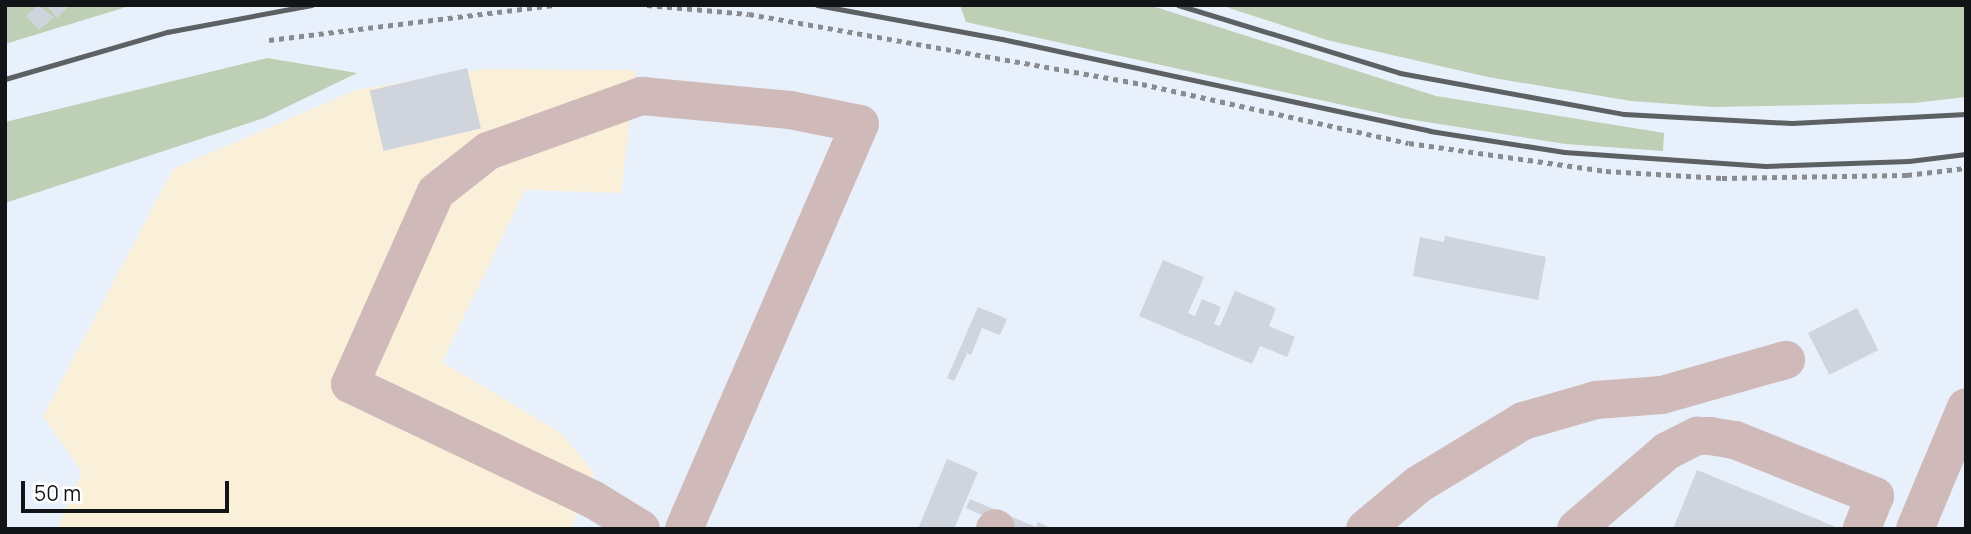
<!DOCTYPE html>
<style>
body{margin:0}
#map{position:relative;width:1971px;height:534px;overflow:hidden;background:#f8fbfe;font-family:Manrope,sans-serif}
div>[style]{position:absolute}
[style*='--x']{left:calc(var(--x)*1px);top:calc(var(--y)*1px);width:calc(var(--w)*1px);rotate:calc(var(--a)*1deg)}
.built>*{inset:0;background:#e8f0fc}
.industrial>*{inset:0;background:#faf0da}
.green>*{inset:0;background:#bdcfb5}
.building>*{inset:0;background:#cfd4dd;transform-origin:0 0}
.path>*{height:4.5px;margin-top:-2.25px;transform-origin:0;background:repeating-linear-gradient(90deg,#898b8e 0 5px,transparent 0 10px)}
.minor>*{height:38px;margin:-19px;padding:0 19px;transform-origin:19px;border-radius:19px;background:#d0b9b9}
.rail>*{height:5px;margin:-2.5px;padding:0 2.5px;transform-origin:2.5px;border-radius:2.5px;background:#5e6164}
span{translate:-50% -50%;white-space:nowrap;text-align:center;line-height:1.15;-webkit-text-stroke:6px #fff;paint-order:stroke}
.frame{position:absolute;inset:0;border:7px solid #121417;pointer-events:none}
.scale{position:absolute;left:21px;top:481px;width:208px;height:32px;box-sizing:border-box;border:4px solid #121417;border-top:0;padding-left:9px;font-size:21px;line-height:24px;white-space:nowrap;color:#121417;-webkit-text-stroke:5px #fff;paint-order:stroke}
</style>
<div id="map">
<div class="built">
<i style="clip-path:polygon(133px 5px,1966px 5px,1966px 529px,5px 529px,5px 44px)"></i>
</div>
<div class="industrial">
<i style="clip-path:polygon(483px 69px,636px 70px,621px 193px,525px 190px,442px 362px,561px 433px,594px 473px,570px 529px,57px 529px,82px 472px,43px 416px,173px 169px,356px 90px)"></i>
</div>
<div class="green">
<i style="clip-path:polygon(5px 5px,133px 5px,5px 44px)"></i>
<i style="clip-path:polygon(960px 5px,1149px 5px,1436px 96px,1664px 133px,1663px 151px,1565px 144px,1402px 118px,966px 22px)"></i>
<i style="clip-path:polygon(1220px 5px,1966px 5px,1966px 97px,1914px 103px,1713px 107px,1631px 101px,1488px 77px,1327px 40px)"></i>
<i style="clip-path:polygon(267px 58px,357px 73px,264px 118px,5px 203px,5px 122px)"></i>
</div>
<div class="building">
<i style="clip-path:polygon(38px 5px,54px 17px,39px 30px,26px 16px)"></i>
<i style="clip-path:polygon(46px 5px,70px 5px,57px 18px)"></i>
<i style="left:467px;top:68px;width:62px;height:100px;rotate:77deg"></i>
<i style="clip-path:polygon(1445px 236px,1546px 257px,1538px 300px,1413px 276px,1420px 237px,1444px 242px)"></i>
<i style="clip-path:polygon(1163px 260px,1204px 277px,1188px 313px,1195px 316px,1202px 299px,1221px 307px,1214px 324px,1220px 326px,1235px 291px,1276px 308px,1269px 326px,1295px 337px,1287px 357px,1260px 346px,1252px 364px,1139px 316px)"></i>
<i style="clip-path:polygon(978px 307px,1007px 319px,1000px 335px,982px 328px,971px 355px,964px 352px,967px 354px,954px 381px,947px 378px)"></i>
<i style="left:1857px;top:308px;width:47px;height:55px;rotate:63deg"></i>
<i style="clip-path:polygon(947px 459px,978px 472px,965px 503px,954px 529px,918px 529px)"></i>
<i style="clip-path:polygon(1697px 470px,1841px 529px,1673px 529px)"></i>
<i style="clip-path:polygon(970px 499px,1036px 527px,1038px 522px,1053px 529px,1014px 529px,966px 508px)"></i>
</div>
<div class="path">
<i style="--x:647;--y:5;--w:102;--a:5"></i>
<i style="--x:749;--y:14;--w:399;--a:10.1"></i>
<i style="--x:1142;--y:84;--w:273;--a:12.5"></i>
<i style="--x:1409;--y:143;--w:199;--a:8.1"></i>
<i style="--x:1606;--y:171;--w:116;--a:3.5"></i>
<i style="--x:1722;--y:178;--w:185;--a:-0.9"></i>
<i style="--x:1907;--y:175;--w:59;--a:-6.8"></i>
<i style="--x:269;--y:40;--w:289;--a:-7"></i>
</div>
<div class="minor">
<i style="--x:641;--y:529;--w:55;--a:-148.3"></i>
<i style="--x:594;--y:500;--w:270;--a:-154.6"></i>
<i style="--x:350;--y:384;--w:210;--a:-65.9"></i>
<i style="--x:436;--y:192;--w:66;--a:-38.3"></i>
<i style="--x:488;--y:151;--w:164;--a:-19.7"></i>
<i style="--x:642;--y:96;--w:149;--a:5.4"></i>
<i style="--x:790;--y:110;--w:71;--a:11.3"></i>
<i style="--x:860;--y:124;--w:442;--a:113.5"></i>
<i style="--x:995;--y:529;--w:1;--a:-45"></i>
<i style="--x:1365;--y:529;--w:70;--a:-39.8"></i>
<i style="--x:1419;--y:484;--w:122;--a:-31.2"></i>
<i style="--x:1523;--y:421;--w:76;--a:-16"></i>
<i style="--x:1596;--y:400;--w:66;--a:-4.3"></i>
<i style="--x:1662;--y:395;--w:129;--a:-15.8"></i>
<i style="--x:1576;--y:529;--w:120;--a:-40.6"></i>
<i style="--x:1667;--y:451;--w:34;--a:-27"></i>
<i style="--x:1697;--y:436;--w:13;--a:0"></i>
<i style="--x:1710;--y:436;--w:25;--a:9"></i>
<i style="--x:1735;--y:440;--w:151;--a:21.8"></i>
<i style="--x:1875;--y:496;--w:35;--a:112"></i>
<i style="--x:1915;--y:529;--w:132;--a:-67.3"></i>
</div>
<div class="rail">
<i style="--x:817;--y:5;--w:188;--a:10.4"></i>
<i style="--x:1002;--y:39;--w:438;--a:12.1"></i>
<i style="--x:1430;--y:131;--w:136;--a:8.9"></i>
<i style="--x:1564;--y:152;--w:202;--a:4"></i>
<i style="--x:1766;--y:166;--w:143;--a:-2"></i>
<i style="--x:1909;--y:161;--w:57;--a:-7"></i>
<i style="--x:1178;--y:5;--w:232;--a:17"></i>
<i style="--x:1400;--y:73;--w:228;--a:10.4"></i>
<i style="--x:1624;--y:114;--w:168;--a:3.1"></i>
<i style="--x:1792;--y:123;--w:174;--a:-3"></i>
<i style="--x:5;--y:79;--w:169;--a:-16.2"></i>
<i style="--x:167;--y:32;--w:147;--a:-10.6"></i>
</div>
<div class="frame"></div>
<div class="scale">50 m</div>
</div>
